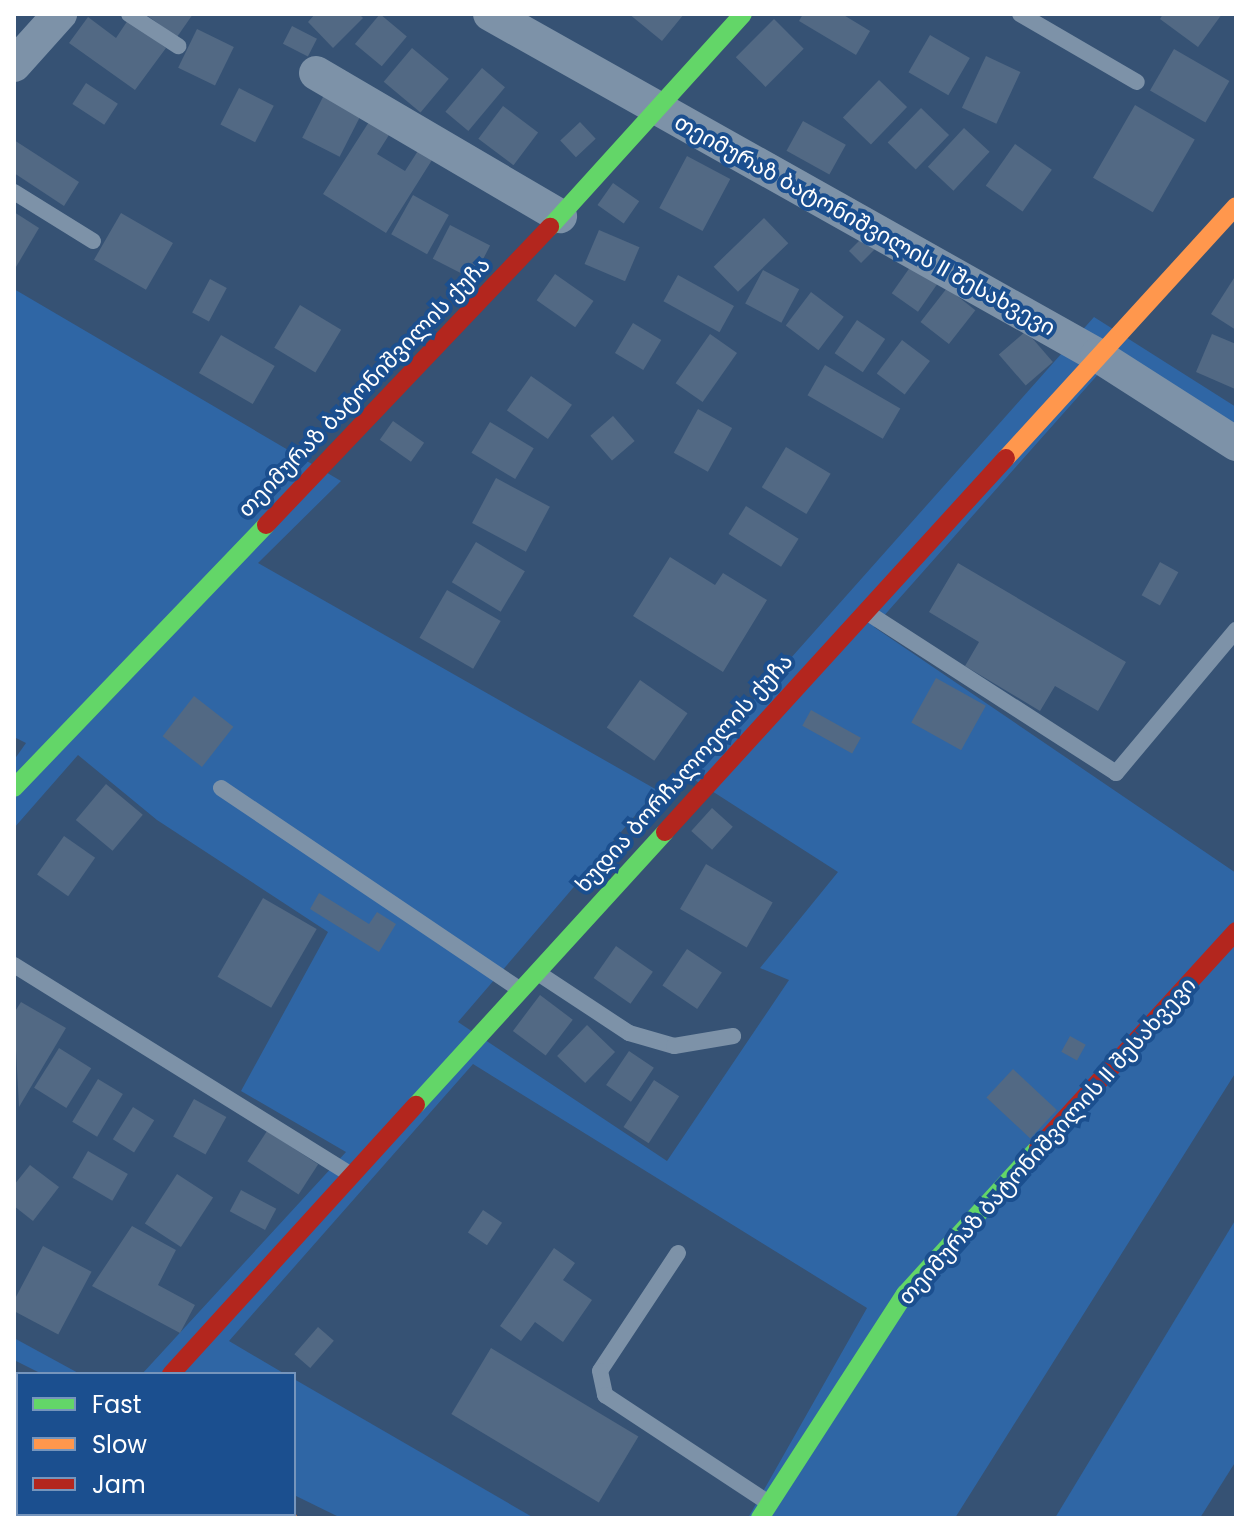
<!DOCTYPE html>
<meta charset="utf-8">
<style>
body{margin:0}
#map{position:relative;width:1250px;height:1532px;overflow:hidden;background:#365274;font-family:Poppins,"Noto Sans Georgian",sans-serif}
div>[style]{position:absolute}
[style*='--x']{left:calc(var(--x)*1px);top:calc(var(--y)*1px);width:calc(var(--w)*1px);rotate:calc(var(--a)*1deg)}
.green>*{inset:0;background:#2f66a5}
.building>*{inset:0;background:#526984;transform-origin:0 0}
.lane>*{height:16px;margin:-8px;padding:0 8px;transform-origin:8px;border-radius:8px;background:#7d92a8}
.street>*{height:34px;margin:-17px;padding:0 17px;transform-origin:17px;border-radius:17px;background:#7d92a8}
.fast>*{height:18px;margin:-9px;padding:0 9px;transform-origin:9px;border-radius:9px;background:#63d668}
.slow>*{height:18px;margin:-9px;padding:0 9px;transform-origin:9px;border-radius:9px;background:#ff974d}
.jam>*{height:18px;margin:-9px;padding:0 9px;transform-origin:9px;border-radius:9px;background:#b3261e}
span{translate:-50% -50%;white-space:nowrap;text-align:center;line-height:1.15;-webkit-text-stroke:8px #1b4f8f;paint-order:stroke}
.street-label{font-size:22px;color:#fff}
.frame{position:absolute;inset:0;border:16px solid #fff;pointer-events:none}
.legend{position:absolute;left:16px;top:1372px;width:280px;height:144px;box-sizing:border-box;background:#1b4f8f;border:2px solid #7695bc;margin:0;padding:10px 14px;list-style:none;font-size:24px;color:#fff}
.legend li{display:flex;align-items:center;gap:16px;height:40px}
.legend b{width:40px;border:2px solid #7695bc}
</style>
<div id="map">
<div class="green">
<i style="clip-path:polygon(14px 289px,341px 481px,258px 563px,657px 790px,458px 1022px,667px 1161px,789px 980px,760px 968px,838px 872px,687px 775px,1094px 317px,1236px 407px,1236px 458px,1101px 371px,874px 627px,1236px 873px,1236px 1072px,955px 1518px,748px 1518px,867px 1308px,473px 1064px,229px 1341px,285px 1374px,142px 1374px,346px 1152px,241px 1091px,328px 932px,157px 820px,78px 755px,14px 828px,14px 760px,26px 743px,14px 737px)"></i>
<i style="clip-path:polygon(1236px 1219px,1236px 1461px,1200px 1518px,1055px 1518px)"></i>
<i style="clip-path:polygon(14px 1338px,80px 1374px,42px 1374px,14px 1360px)"></i>
<i style="clip-path:polygon(294px 1379px,534px 1518px,341px 1518px,294px 1495px)"></i>
</div>
<div class="building">
<i style="clip-path:polygon(145px 14px,193px 14px,177px 37px)"></i>
<i style="clip-path:polygon(315px 14px,359px 14px,363px 18px,333px 48px,308px 22px)"></i>
<i style="left:380px;top:14px;width:35px;height:39px;rotate:40deg"></i>
<i style="clip-path:polygon(629px 14px,684px 14px,662px 41px)"></i>
<i style="clip-path:polygon(803px 14px,842px 14px,870px 31px,856px 55px,799px 21px)"></i>
<i style="clip-path:polygon(1163px 14px,1222px 14px,1198px 47px,1160px 19px)"></i>
<i style="clip-path:polygon(88px 17px,116px 38px,128px 20px,166px 48px,135px 90px,69px 43px)"></i>
<i style="left:774px;top:19px;width:42px;height:54px;rotate:45deg"></i>
<i style="left:292px;top:26px;width:28px;height:20px;rotate:27deg"></i>
<i style="left:197px;top:29px;width:41px;height:43px;rotate:26deg"></i>
<i style="left:930px;top:35px;width:46px;height:43px;rotate:30deg"></i>
<i style="left:412px;top:48px;width:48px;height:44px;rotate:40deg"></i>
<i style="left:1174px;top:49px;width:64px;height:48px;rotate:30deg"></i>
<i style="left:986px;top:56px;width:38px;height:57px;rotate:25deg"></i>
<i style="left:482px;top:68px;width:30px;height:57px;rotate:40deg"></i>
<i style="left:879px;top:80px;width:39px;height:52px;rotate:44deg"></i>
<i style="left:86px;top:83px;width:38px;height:25px;rotate:33deg"></i>
<i style="left:239px;top:88px;width:39px;height:41px;rotate:27deg"></i>
<i style="left:324px;top:95px;width:42px;height:48px;rotate:27deg"></i>
<i style="left:1135px;top:105px;width:69px;height:84px;rotate:30deg"></i>
<i style="left:503px;top:106px;width:44px;height:41px;rotate:37deg"></i>
<i style="left:921px;top:108px;width:39px;height:48px;rotate:44deg"></i>
<i style="clip-path:polygon(374px 114px,394px 127px,377px 154px,405px 171px,423px 143px,437px 152px,386px 233px,323px 194px)"></i>
<i style="left:803px;top:121px;width:49px;height:34px;rotate:29deg"></i>
<i style="left:580px;top:122px;width:23px;height:27px;rotate:47deg"></i>
<i style="left:964px;top:128px;width:35px;height:53px;rotate:43deg"></i>
<i style="clip-path:polygon(14px 140px,79px 182px,64px 206px,14px 173px)"></i>
<i style="left:1015px;top:144px;width:45px;height:51px;rotate:35deg"></i>
<i style="left:687px;top:156px;width:49px;height:59px;rotate:28deg"></i>
<i style="left:613px;top:183px;width:32px;height:27px;rotate:35deg"></i>
<i style="left:413px;top:195px;width:41px;height:45px;rotate:29deg"></i>
<i style="clip-path:polygon(14px 212px,39px 228px,16px 267px,14px 265px)"></i>
<i style="left:121px;top:213px;width:60px;height:54px;rotate:30deg"></i>
<i style="left:764px;top:218px;width:35px;height:70px;rotate:46deg"></i>
<i style="left:450px;top:225px;width:45px;height:38px;rotate:27deg"></i>
<i style="left:599px;top:230px;width:44px;height:37px;rotate:23deg"></i>
<i style="left:866px;top:234px;width:17px;height:24px;rotate:45deg"></i>
<i style="left:913px;top:263px;width:32px;height:37px;rotate:35deg"></i>
<i style="left:763px;top:270px;width:41px;height:38px;rotate:28deg"></i>
<i style="left:555px;top:274px;width:47px;height:32px;rotate:35deg"></i>
<i style="left:678px;top:275px;width:64px;height:30px;rotate:29deg"></i>
<i style="clip-path:polygon(1236px 275px,1236px 330px,1211px 314px)"></i>
<i style="left:210px;top:279px;width:19px;height:38px;rotate:28deg"></i>
<i style="left:947px;top:288px;width:36px;height:43px;rotate:38deg"></i>
<i style="left:811px;top:292px;width:41px;height:42px;rotate:37deg"></i>
<i style="left:300px;top:305px;width:48px;height:50px;rotate:31deg"></i>
<i style="left:857px;top:320px;width:34px;height:40px;rotate:34deg"></i>
<i style="left:633px;top:323px;width:33px;height:35px;rotate:31deg"></i>
<i style="left:1026px;top:331px;width:41px;height:36px;rotate:49deg"></i>
<i style="left:710px;top:334px;width:33px;height:60px;rotate:35deg"></i>
<i style="clip-path:polygon(1212px 334px,1236px 344px,1235px 389px,1196px 372px)"></i>
<i style="left:221px;top:335px;width:62px;height:44px;rotate:30deg"></i>
<i style="left:902px;top:340px;width:35px;height:42px;rotate:37deg"></i>
<i style="left:825px;top:365px;width:87px;height:35px;rotate:30deg"></i>
<i style="left:531px;top:376px;width:50px;height:42px;rotate:35deg"></i>
<i style="left:698px;top:409px;width:39px;height:50px;rotate:29deg"></i>
<i style="left:613px;top:416px;width:33px;height:30px;rotate:49deg"></i>
<i style="left:393px;top:421px;width:38px;height:23px;rotate:35deg"></i>
<i style="left:490px;top:422px;width:51px;height:36px;rotate:31deg"></i>
<i style="left:786px;top:447px;width:52px;height:47px;rotate:31deg"></i>
<i style="left:496px;top:478px;width:61px;height:51px;rotate:28deg"></i>
<i style="left:746px;top:506px;width:62px;height:33px;rotate:32deg"></i>
<i style="left:476px;top:542px;width:57px;height:47px;rotate:31deg"></i>
<i style="clip-path:polygon(670px 557px,715px 585px,723px 573px,767px 600px,723px 672px,633px 616px)"></i>
<i style="left:1160px;top:562px;width:21px;height:38px;rotate:29deg"></i>
<i style="clip-path:polygon(958px 563px,1126px 662px,1098px 711px,1055px 686px,1040px 711px,965px 666px,979px 642px,929px 612px)"></i>
<i style="left:447px;top:590px;width:62px;height:55px;rotate:30deg"></i>
<i style="left:936px;top:678px;width:57px;height:51px;rotate:29deg"></i>
<i style="left:640px;top:680px;width:58px;height:58px;rotate:35deg"></i>
<i style="left:194px;top:696px;width:50px;height:51px;rotate:38deg"></i>
<i style="left:811px;top:710px;width:57px;height:18px;rotate:29deg"></i>
<i style="left:106px;top:784px;width:48px;height:47px;rotate:40deg"></i>
<i style="left:712px;top:808px;width:28px;height:31px;rotate:42deg"></i>
<i style="left:64px;top:836px;width:38px;height:47px;rotate:35deg"></i>
<i style="left:706px;top:864px;width:77px;height:52px;rotate:30deg"></i>
<i style="clip-path:polygon(319px 893px,369px 924px,377px 912px,396px 924px,379px 952px,310px 909px)"></i>
<i style="left:263px;top:898px;width:62px;height:91px;rotate:30deg"></i>
<i style="left:616px;top:946px;width:45px;height:39px;rotate:35deg"></i>
<i style="left:687px;top:949px;width:42px;height:44px;rotate:34deg"></i>
<i style="left:540px;top:995px;width:41px;height:45px;rotate:37deg"></i>
<i style="clip-path:polygon(21px 1002px,66px 1028px,19px 1107px,14px 1013px)"></i>
<i style="left:587px;top:1025px;width:39px;height:43px;rotate:44deg"></i>
<i style="left:1070px;top:1036px;width:18px;height:18px;rotate:29deg"></i>
<i style="left:59px;top:1048px;width:38px;height:47px;rotate:32deg"></i>
<i style="left:629px;top:1051px;width:30px;height:41px;rotate:34deg"></i>
<i style="left:1013px;top:1069px;width:60px;height:39px;rotate:43deg"></i>
<i style="left:98px;top:1079px;width:29px;height:50px;rotate:31deg"></i>
<i style="left:654px;top:1080px;width:30px;height:56px;rotate:33deg"></i>
<i style="left:194px;top:1099px;width:37px;height:43px;rotate:29deg"></i>
<i style="left:133px;top:1107px;width:25px;height:38px;rotate:32deg"></i>
<i style="left:267px;top:1131px;width:61px;height:36px;rotate:33deg"></i>
<i style="left:88px;top:1151px;width:46px;height:31px;rotate:30deg"></i>
<i style="clip-path:polygon(30px 1165px,59px 1187px,33px 1221px,14px 1206px,14px 1185px)"></i>
<i style="left:177px;top:1174px;width:43px;height:59px;rotate:33deg"></i>
<i style="left:241px;top:1190px;width:40px;height:24px;rotate:28deg"></i>
<i style="left:483px;top:1210px;width:23px;height:27px;rotate:34deg"></i>
<i style="clip-path:polygon(132px 1226px,176px 1250px,158px 1285px,195px 1305px,180px 1333px,92px 1286px)"></i>
<i style="left:43px;top:1246px;width:55px;height:71px;rotate:28deg"></i>
<i style="clip-path:polygon(554px 1248px,575px 1263px,563px 1280px,592px 1300px,563px 1342px,535px 1322px,521px 1341px,500px 1326px)"></i>
<i style="left:318px;top:1327px;width:21px;height:36px;rotate:41deg"></i>
<i style="left:491px;top:1348px;width:172px;height:77px;rotate:31deg"></i>
</div>
<div class="lane">
<i style="--x:129;--y:14;--w:59;--a:33.1"></i>
<i style="--x:1020;--y:14;--w:135;--a:30.2"></i>
<i style="--x:14;--y:192;--w:93;--a:31.8"></i>
<i style="--x:868;--y:613;--w:295;--a:32.8"></i>
<i style="--x:1116;--y:773;--w:187;--a:-50"></i>
<i style="--x:221;--y:788;--w:359;--a:34"></i>
<i style="--x:14;--y:965;--w:398;--a:31.9"></i>
<i style="--x:538;--y:973;--w:109;--a:33.4"></i>
<i style="--x:629;--y:1033;--w:47;--a:16.1"></i>
<i style="--x:674;--y:1046;--w:60;--a:-9.6"></i>
<i style="--x:678;--y:1253;--w:141;--a:123.5"></i>
<i style="--x:600;--y:1371;--w:25;--a:78"></i>
<i style="--x:605;--y:1395;--w:194;--a:33.4"></i>
</div>
<div class="street">
<i style="--x:490;--y:14;--w:696;--a:29.33"></i>
<i style="--x:1097;--y:355;--w:165;--a:32.6"></i>
<i style="--x:14;--y:65;--w:69;--a:-48"></i>
<i style="--x:316;--y:73;--w:283;--a:30.4"></i>
</div>
<div class="fast">
<i style="--x:550;--y:227;--w:287;--a:-47.8"></i>
<i style="--x:14;--y:788;--w:364;--a:-46.2"></i>
<i style="--x:416;--y:1105;--w:369;--a:-47.6"></i>
<i style="--x:14;--y:1381;--w:4;--a:27"></i>
<i style="--x:760;--y:1518;--w:267;--a:-57.1"></i>
<i style="--x:905;--y:1294;--w:197;--a:-47.7"></i>
</div>
<div class="slow">
<i style="--x:1006;--y:458;--w:341;--a:-47.6"></i>
<i style="--x:280;--y:1514;--w:9;--a:27"></i>
</div>
<div class="jam">
<i style="--x:266;--y:525;--w:412;--a:-46.4"></i>
<i style="--x:665;--y:832;--w:506;--a:-47.64"></i>
<i style="--x:1038;--y:1148;--w:294;--a:-47.6"></i>
<i style="--x:171;--y:1374;--w:364;--a:-47.7"></i>
</div>
<div class="street-label">
<span style="left:865px;top:225px;rotate:29deg">თეიმურაზ ბატონიშვილის II შესახვევი</span>
<span style="left:364px;top:387px;rotate:-46deg">თეიმურაზ ბატონიშვილის ქუჩა</span>
<span style="left:684px;top:773px;rotate:-48deg">ხუდია ბორჩალოელის ქუჩა</span>
<span style="left:1047px;top:1141px;rotate:-48deg">თეიმურაზ ბატონიშვილის II შესახვევი</span>
</div>
<div class="frame"></div>
<ul class="legend">
<li><b style="height:10px;background:#63d668"></b>Fast</li>
<li><b style="height:10px;background:#ff974d"></b>Slow</li>
<li><b style="height:10px;background:#b3261e"></b>Jam</li>
</ul>
</div>
